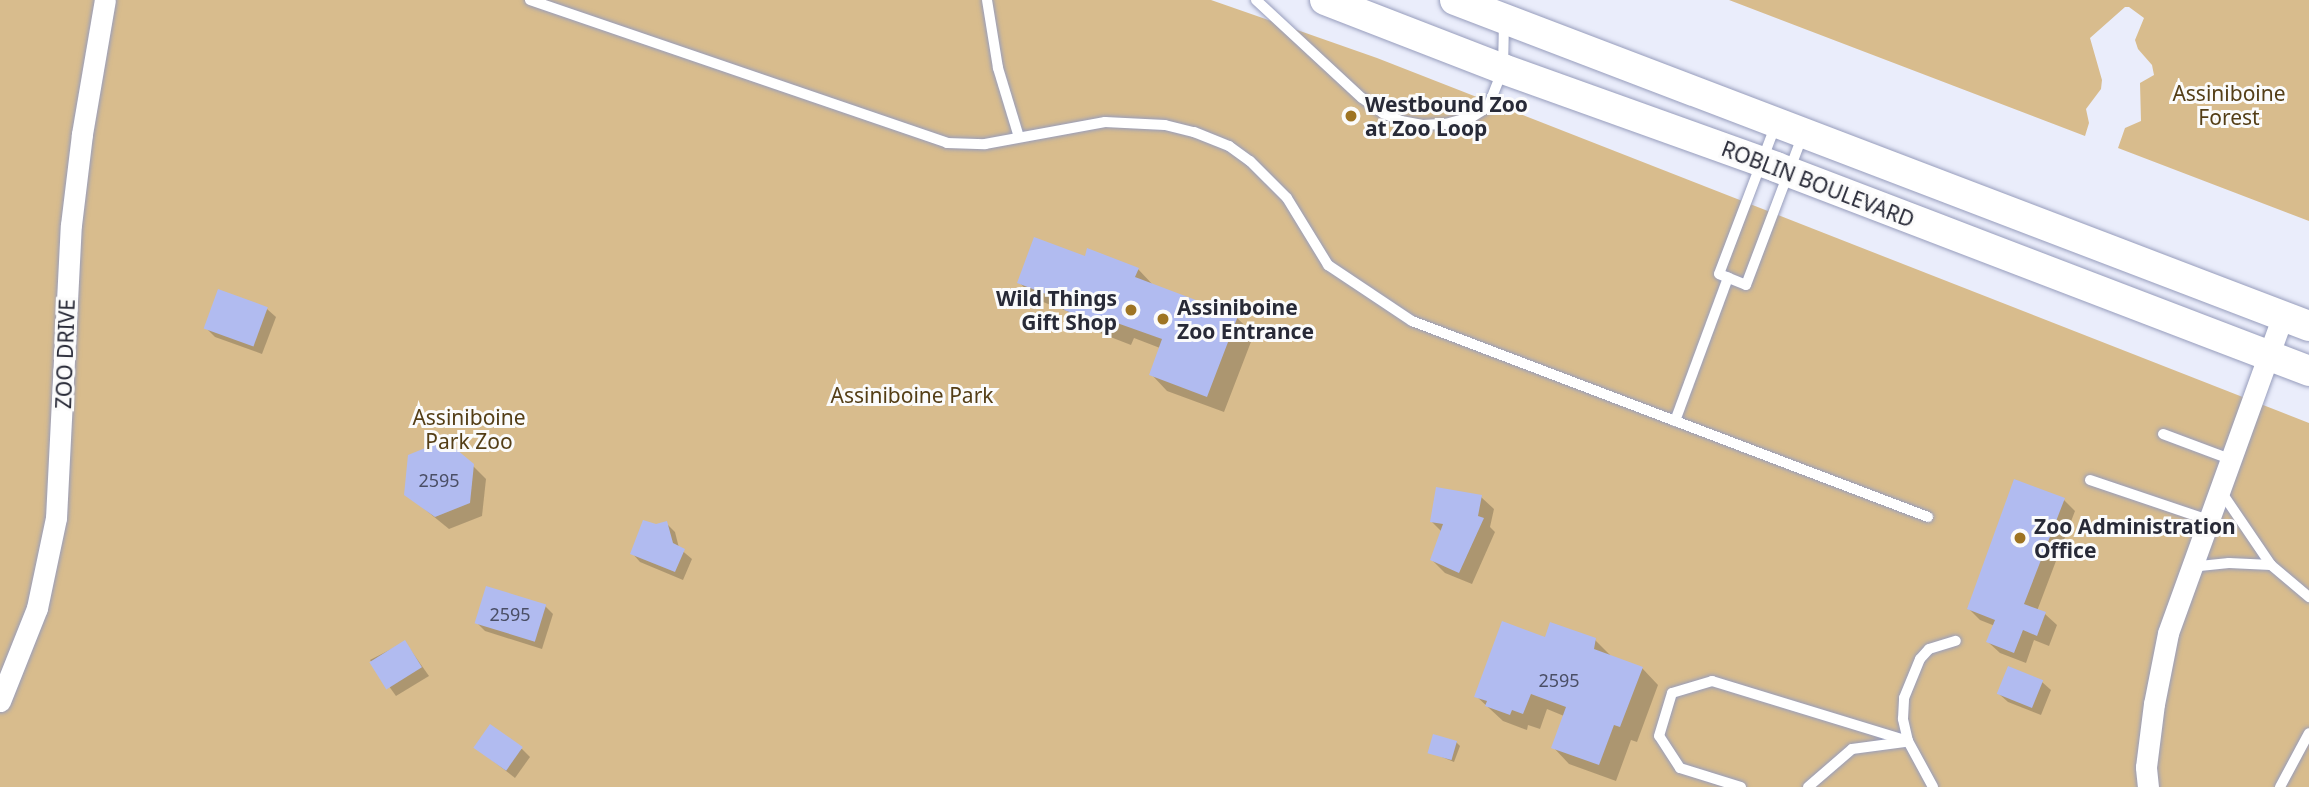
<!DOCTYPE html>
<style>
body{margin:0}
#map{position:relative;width:2309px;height:787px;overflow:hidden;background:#eaedfb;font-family:"Noto Sans",sans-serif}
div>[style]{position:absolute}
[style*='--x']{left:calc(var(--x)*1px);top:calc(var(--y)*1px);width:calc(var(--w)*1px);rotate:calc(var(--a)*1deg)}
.green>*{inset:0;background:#d8bc8d}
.shadow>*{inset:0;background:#0003}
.building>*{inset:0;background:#b1bbf0;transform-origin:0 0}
.roads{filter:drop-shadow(0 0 2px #979dbc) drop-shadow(0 0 2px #979dbc)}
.service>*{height:10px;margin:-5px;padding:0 5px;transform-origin:5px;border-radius:5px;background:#fff}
.minor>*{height:21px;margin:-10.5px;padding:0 10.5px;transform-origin:10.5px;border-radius:10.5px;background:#fff}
.secondary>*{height:30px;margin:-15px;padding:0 15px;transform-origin:15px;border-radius:15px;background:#fff}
.dots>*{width:19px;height:19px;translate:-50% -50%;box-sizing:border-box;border:4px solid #fbfbfb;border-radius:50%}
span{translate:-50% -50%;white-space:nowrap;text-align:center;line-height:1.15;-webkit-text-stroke:6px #fbfbfb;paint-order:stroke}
.number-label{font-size:18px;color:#4a4e65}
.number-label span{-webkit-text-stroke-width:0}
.park-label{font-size:21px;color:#543e16}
.poi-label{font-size:21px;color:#282a37;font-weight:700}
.left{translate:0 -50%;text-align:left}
.right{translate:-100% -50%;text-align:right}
.street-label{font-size:21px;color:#282a37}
</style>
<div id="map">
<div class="green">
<i style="clip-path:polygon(0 0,1211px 0,1377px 58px,2309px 423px,2309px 787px,0 787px)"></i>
<i style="clip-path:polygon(1729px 0,2309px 0,2309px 221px,2118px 148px,2125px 128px,2141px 121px,2140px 83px,2154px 75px,2152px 65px,2138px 49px,2135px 40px,2144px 18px,2129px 7px,2125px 7px,2090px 38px,2102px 80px,2101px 89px,2086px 109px,2089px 123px,2085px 136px)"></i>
</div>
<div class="shadow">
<i style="clip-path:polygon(1086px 259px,1138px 269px,1154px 286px,1237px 318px,1254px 334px,1224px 412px,1167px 391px,1151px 374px,1160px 348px,1134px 338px,1131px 345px,1082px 326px,1067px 311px,1035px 299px,1019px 282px)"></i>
<i style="clip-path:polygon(267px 309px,276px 317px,262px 354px,215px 337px,206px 328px)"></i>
<i style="clip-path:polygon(473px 466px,486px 479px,482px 516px,449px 529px,406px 494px)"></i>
<i style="clip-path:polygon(1481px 497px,1494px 509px,1490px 527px,1495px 532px,1472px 584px,1445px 573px,1432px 560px,1442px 532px,1431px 521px)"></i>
<i style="clip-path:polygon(2064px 500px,2075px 511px,2037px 611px,2045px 614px,2057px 625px,2049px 646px,2034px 640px,2026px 663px,2000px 653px,1988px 642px,1995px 626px,1980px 620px,1969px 609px)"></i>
<i style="clip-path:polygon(666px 523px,675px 532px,679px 548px,692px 559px,683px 580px,640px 562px,632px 553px)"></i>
<i style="clip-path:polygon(545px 606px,553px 614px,542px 649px,485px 631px,476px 622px)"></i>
<i style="clip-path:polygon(1546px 639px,1595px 640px,1611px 656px,1642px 668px,1658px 685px,1637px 742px,1631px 740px,1616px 781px,1569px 764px,1553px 747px,1564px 716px,1547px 709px,1540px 729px,1528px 725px,1527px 730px,1503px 721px,1476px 696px)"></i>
<i style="clip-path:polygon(405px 642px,429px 676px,396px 696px,370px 660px)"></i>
<i style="clip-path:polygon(2009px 669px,2042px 682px,2051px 690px,2041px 715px,2008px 702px,1999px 694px)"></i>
<i style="clip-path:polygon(1456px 742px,1460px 746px,1454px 762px,1430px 752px)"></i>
<i style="clip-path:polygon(475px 747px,522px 749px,530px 757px,515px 778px)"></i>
</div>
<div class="building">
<i style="clip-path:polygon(1034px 237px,1085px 256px,1087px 248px,1139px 268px,1135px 277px,1238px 316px,1207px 397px,1149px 375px,1162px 339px,1117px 323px,1115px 329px,1064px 310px,1067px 302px,1017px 283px)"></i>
<i style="left:218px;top:289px;width:53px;height:42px;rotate:20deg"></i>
<i style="clip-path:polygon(445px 440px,474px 464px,470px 503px,435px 517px,404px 495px,408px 455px)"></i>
<i style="clip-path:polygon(2014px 479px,2065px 498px,2024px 604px,2046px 612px,2037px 636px,2023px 630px,2014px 653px,1986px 642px,1995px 620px,1967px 609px)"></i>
<i style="clip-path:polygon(1436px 487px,1482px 495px,1478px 516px,1484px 518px,1459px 573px,1430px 560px,1443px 524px,1430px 522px)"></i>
<i style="clip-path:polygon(643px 520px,656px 524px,667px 521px,673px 543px,685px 549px,675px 572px,630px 554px)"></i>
<i style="left:486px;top:586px;width:63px;height:39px;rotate:17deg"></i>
<i style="clip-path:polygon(1502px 621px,1545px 637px,1550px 622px,1596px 638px,1594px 649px,1643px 667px,1620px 727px,1614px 725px,1599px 765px,1551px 748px,1566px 707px,1531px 694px,1523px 714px,1512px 710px,1510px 715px,1485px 706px,1487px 701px,1474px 697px)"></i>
<i style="left:405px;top:640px;width:32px;height:42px;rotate:58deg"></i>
<i style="left:2008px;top:666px;width:38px;height:30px;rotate:22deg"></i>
<i style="left:490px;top:724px;width:40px;height:29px;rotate:35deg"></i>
<i style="left:1433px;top:734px;width:25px;height:20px;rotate:16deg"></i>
</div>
<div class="roads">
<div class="service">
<i style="--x:530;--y:0;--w:441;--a:18.9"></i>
<i style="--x:947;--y:143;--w:38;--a:2"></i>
<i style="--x:985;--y:144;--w:122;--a:-10.4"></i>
<i style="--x:1105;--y:122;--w:60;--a:2.9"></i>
<i style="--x:1165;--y:125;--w:30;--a:14"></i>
<i style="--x:1194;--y:132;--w:38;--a:22"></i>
<i style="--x:1229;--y:146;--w:26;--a:36"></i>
<i style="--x:1250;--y:161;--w:52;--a:45"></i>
<i style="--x:1287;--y:198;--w:79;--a:58.5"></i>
<i style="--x:1328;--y:265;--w:101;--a:33.7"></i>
<i style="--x:1412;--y:321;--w:552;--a:20.8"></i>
<i style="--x:987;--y:0;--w:69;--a:80.8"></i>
<i style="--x:998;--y:68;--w:72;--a:73.1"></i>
<i style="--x:1256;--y:0;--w:144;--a:42.8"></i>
<i style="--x:1362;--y:98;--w:26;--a:36"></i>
<i style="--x:1383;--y:113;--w:20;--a:24"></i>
<i style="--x:1401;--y:121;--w:22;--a:10"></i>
<i style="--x:1423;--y:125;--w:22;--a:-3"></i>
<i style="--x:1445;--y:124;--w:28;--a:-15"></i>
<i style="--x:1472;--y:117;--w:19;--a:-32"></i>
<i style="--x:1488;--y:107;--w:41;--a:-68.5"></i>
<i style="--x:1503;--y:69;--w:48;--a:-88.8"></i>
<i style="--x:1776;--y:124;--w:160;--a:110.8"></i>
<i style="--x:1719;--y:274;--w:29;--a:22"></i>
<i style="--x:1746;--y:285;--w:161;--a:-69.3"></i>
<i style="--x:1675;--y:421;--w:153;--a:-69.7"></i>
<i style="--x:2163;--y:434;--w:72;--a:20.5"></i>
<i style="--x:2090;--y:480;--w:125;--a:18.7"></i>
<i style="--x:2220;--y:490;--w:91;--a:55.8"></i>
<i style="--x:2271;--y:565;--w:50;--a:40.1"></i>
<i style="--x:2190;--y:567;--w:39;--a:-6"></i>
<i style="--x:2229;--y:563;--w:42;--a:2.7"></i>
<i style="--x:1741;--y:787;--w:64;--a:-162.7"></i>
<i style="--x:1680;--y:768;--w:38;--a:-123"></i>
<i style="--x:1659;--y:736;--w:45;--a:-73.2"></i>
<i style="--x:1672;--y:693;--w:42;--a:-16.7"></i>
<i style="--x:1712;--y:681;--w:205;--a:17"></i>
<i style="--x:1808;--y:787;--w:58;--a:-40.8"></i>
<i style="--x:1852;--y:749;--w:53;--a:-7.5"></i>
<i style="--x:1933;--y:787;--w:52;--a:-118.5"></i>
<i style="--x:1908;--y:741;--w:23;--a:-103"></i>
<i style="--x:1903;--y:719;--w:21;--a:-87"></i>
<i style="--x:1904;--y:698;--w:42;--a:-67.7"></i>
<i style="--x:1920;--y:659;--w:13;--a:-48"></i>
<i style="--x:1929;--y:649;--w:28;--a:-17"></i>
<i style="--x:2280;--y:787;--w:61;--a:-61.8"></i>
</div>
<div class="minor">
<i style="--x:0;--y:701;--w:100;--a:-68.3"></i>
<i style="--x:37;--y:608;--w:92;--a:-78.1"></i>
<i style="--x:56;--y:518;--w:293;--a:-87.1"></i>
<i style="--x:71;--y:225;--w:92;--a:-83.1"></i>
<i style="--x:82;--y:134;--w:136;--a:-80.3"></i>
<i style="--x:2148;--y:787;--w:20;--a:-96"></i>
<i style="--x:2146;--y:767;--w:64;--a:-82.8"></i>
<i style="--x:2154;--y:704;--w:72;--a:-78.8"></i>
<i style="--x:2168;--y:633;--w:337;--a:-70.1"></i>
</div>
<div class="secondary">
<i style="--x:1325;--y:0;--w:191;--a:21.2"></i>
<i style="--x:1503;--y:69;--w:290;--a:19.7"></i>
<i style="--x:1776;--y:167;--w:571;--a:20.94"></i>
<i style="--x:1455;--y:0;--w:914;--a:20.89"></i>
</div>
</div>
<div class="dots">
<i style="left:1351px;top:116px;background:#9e7423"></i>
<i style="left:1131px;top:310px;background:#9e7423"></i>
<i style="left:1163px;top:319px;background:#9e7423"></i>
<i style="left:2020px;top:538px;background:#9e7423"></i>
</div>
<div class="number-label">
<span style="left:439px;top:480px">2595</span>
<span style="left:510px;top:614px">2595</span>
<span style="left:1559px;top:680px">2595</span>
</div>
<div class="park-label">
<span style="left:2229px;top:105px">Assiniboine<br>Forest</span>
<span style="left:912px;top:395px">Assiniboine Park</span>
<span style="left:469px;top:429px">Assiniboine<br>Park Zoo</span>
</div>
<div class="poi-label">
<span class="left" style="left:1365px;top:116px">Westbound Zoo<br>at Zoo Loop</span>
<span class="right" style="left:1117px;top:310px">Wild Things<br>Gift Shop</span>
<span class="left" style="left:1177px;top:319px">Assiniboine<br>Zoo Entrance</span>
<span class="left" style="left:2034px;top:538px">Zoo Administration<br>Office</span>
</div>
<div class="street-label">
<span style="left:1818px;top:184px;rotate:21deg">ROBLIN BOULEVARD</span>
<span style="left:65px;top:354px;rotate:-88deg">ZOO DRIVE</span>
</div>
</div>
